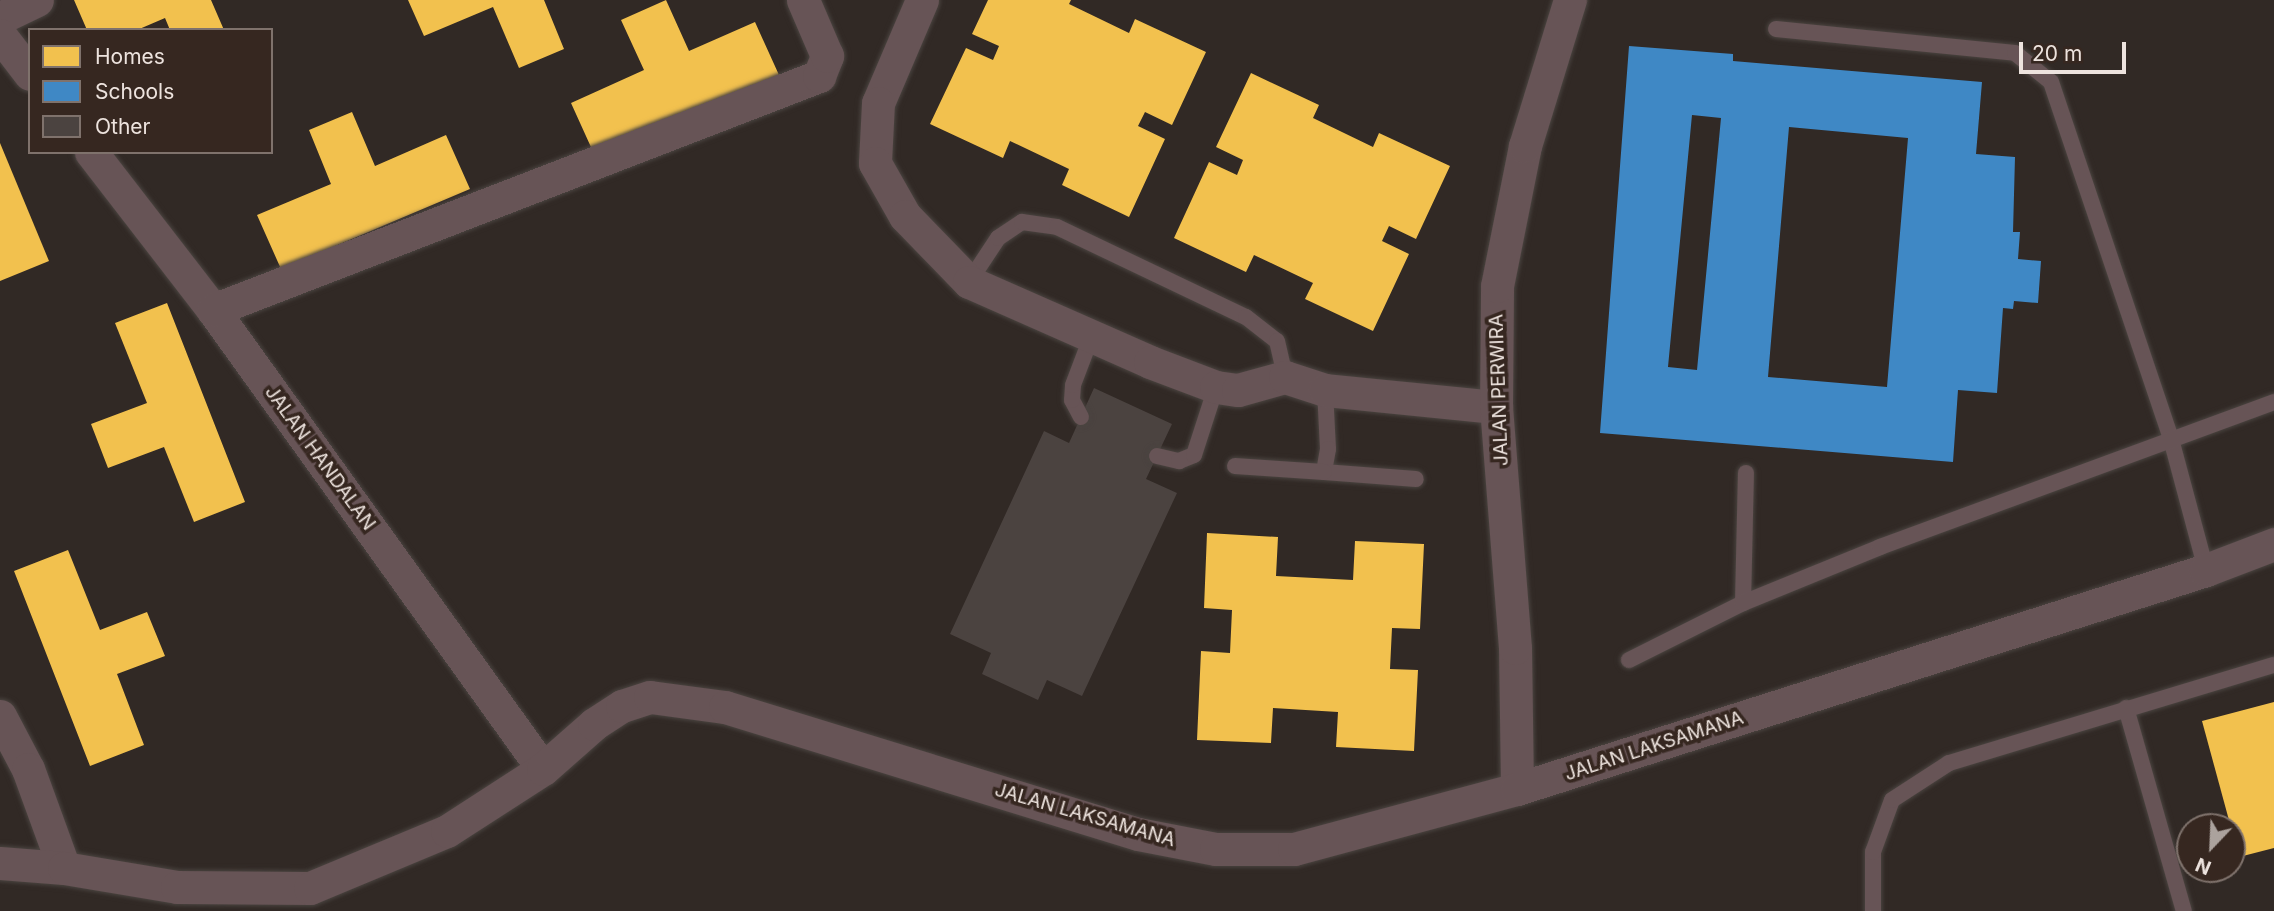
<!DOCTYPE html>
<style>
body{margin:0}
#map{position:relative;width:2274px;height:911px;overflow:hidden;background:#312925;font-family:Inter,sans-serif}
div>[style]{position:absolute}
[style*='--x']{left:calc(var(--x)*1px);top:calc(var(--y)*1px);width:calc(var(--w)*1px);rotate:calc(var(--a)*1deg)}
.homes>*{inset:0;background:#f2c14e}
.schools>*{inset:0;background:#3f88c5}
.building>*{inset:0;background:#4b4340}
.roads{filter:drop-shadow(0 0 2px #4a4440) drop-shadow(0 0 2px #4a4440)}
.lane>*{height:16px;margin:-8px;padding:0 8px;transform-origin:8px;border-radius:8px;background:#675456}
.street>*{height:33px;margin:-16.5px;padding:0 16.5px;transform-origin:16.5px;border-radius:16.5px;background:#675456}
span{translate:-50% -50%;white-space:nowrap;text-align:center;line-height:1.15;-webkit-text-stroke:7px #362720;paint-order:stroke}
.street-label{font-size:19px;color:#ede3de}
.legend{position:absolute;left:28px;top:28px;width:245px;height:126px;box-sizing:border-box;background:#362720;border:2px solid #7f726c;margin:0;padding:9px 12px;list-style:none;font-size:21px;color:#ede3de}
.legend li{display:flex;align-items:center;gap:14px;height:35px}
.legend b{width:35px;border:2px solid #7f726c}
.north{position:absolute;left:2176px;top:813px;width:70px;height:70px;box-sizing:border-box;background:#362720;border:2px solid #7f726c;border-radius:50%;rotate:203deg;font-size:19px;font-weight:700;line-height:28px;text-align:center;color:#ede3de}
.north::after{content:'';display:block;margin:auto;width:24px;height:32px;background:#aba29d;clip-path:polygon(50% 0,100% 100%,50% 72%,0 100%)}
.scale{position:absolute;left:2019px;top:42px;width:107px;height:32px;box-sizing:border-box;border:4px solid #ede3de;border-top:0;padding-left:9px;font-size:21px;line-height:24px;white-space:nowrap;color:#ede3de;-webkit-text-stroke:5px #362720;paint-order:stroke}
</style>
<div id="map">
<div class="homes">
<i style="clip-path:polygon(74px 0,211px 0,224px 30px,170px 30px,165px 18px,137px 30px,87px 30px)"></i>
<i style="clip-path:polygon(408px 0,544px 0,564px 49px,519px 68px,493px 7px,424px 36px)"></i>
<i style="clip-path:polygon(666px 0,689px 51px,755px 22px,779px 75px,595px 156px,571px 103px,644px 70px,621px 20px)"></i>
<i style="clip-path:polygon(988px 0,1071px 0,1069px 4px,1129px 33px,1135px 19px,1206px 52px,1172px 125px,1145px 112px,1138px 126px,1165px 139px,1129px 217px,1062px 185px,1069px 169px,1010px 141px,1003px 158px,930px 124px,966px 48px,993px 60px,999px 46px,972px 34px)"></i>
<i style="clip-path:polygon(1251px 73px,1319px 105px,1313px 118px,1373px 147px,1379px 133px,1450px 166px,1416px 239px,1389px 226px,1382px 241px,1409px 254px,1373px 331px,1305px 299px,1313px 283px,1254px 255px,1246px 272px,1174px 238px,1209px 162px,1237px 175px,1243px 160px,1216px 147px)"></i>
<i style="clip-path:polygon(352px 112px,375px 166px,446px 135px,470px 189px,281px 269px,257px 215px,331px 184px,309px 130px)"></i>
<i style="clip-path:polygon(0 143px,49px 261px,0 281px)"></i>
<i style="clip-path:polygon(167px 303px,245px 502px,194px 522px,164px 447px,108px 468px,91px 424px,147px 403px,115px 323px)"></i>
<i style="clip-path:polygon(1207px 533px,1278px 537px,1276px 576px,1353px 580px,1355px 541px,1424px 544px,1420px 629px,1392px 628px,1390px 669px,1418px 670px,1414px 751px,1336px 747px,1338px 712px,1273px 708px,1271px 743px,1197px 740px,1201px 651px,1230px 653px,1232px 610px,1204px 608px)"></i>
<i style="clip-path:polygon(68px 550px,100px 630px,147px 612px,165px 656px,117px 674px,144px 745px,90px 766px,14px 571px)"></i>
<i style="clip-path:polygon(2274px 702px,2274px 848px,2239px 857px,2202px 721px)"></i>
</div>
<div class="schools">
<i style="clip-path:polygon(evenodd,1629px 46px,1733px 54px,1733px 61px,1982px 82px,1976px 154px,2015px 157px,2013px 232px,2020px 232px,2018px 259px,2041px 261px,2038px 303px,2014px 301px,2013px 309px,2003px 308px,1997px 393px,1958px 390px,1953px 462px,1600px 433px,1629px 46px,1692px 115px,1721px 118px,1697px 370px,1668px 367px,1692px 115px,1629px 46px,1789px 127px,1908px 138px,1887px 387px,1768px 377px,1789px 127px)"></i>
</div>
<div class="building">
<i style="clip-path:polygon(1094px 388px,1172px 424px,1146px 479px,1177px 493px,1082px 696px,1047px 680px,1038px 700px,982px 674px,991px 653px,950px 634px,1044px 431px,1069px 443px)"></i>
</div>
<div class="roads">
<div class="lane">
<i style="--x:1776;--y:29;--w:240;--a:5.7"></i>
<i style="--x:2015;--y:53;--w:46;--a:38.9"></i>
<i style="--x:2051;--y:82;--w:377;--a:71.4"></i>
<i style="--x:2171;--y:439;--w:136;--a:75"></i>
<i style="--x:969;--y:282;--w:53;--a:-56.6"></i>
<i style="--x:998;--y:238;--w:29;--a:-34"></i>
<i style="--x:1022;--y:222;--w:35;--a:8"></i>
<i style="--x:1057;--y:227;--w:209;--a:25.5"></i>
<i style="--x:1246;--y:317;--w:39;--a:38"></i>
<i style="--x:1277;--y:341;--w:37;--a:77"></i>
<i style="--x:1325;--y:390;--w:59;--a:87.1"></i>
<i style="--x:1328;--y:449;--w:23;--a:100"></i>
<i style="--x:1324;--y:472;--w:92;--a:4.4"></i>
<i style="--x:1081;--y:417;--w:19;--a:-118"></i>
<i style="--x:1072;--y:400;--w:15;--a:-86"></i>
<i style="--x:1073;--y:385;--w:53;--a:-69.2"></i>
<i style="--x:1157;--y:456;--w:23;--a:13"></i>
<i style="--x:1179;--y:461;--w:16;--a:-22"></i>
<i style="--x:1194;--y:455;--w:71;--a:-72.1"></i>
<i style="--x:1235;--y:466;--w:89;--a:3.9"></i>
<i style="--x:1743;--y:603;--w:130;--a:-88.7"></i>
<i style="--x:1629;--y:660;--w:127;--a:-26.6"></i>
<i style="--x:1743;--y:603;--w:148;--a:-22.2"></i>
<i style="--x:1880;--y:547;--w:420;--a:-20.2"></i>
<i style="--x:2126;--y:708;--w:211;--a:74.1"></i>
<i style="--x:1873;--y:911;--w:59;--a:-90"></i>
<i style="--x:1873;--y:852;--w:55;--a:-69.9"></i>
<i style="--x:1892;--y:800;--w:68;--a:-33"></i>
<i style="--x:1949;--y:763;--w:339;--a:-16.8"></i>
</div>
<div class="street">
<i style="--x:922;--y:0;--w:112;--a:113.1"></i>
<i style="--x:878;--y:103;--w:60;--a:92.9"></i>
<i style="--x:875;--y:163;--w:61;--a:60.5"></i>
<i style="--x:905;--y:216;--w:92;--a:45.9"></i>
<i style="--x:969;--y:282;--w:198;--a:23.8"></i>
<i style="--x:1150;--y:362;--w:71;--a:20.7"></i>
<i style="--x:1216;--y:387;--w:22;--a:8"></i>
<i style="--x:1238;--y:390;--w:49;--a:-15.5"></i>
<i style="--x:1285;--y:377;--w:42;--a:18"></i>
<i style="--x:1325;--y:390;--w:172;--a:5.7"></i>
<i style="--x:0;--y:18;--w:41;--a:-25.9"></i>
<i style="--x:0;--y:35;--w:49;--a:52.4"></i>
<i style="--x:91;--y:152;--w:200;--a:52.3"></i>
<i style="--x:213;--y:310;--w:565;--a:54.29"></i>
<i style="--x:213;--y:310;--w:650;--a:-21.11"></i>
<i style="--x:819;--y:76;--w:22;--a:-68"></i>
<i style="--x:827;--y:56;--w:61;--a:-113.2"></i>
<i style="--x:0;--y:716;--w:60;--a:62.2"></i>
<i style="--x:28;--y:769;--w:105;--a:70"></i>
<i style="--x:1517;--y:789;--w:141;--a:-90.8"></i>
<i style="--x:1515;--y:648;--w:242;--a:-94.5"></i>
<i style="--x:1496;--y:407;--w:121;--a:-89.5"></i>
<i style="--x:1497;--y:286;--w:143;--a:-78.7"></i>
<i style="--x:1525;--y:146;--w:153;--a:-72.9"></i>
<i style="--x:0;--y:863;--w:64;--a:4.5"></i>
<i style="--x:64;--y:868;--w:115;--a:9.5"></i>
<i style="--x:177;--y:887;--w:133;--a:0.4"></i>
<i style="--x:310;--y:888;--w:148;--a:-22.6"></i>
<i style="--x:447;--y:831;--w:114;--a:-32.9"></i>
<i style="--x:543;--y:769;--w:68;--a:-41.4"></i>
<i style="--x:594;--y:724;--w:33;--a:-33"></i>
<i style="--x:622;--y:706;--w:29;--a:-18"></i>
<i style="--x:650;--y:697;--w:76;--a:7.6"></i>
<i style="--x:725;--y:707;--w:432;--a:17.1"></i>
<i style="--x:1138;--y:834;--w:79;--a:10.9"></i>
<i style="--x:1216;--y:849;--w:78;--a:0"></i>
<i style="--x:1294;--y:849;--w:231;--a:-15.1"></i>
<i style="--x:1517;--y:789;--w:723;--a:-17.63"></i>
<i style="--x:2206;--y:570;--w:73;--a:-20.9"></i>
</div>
</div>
<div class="street-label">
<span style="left:1499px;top:390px;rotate:-92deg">JALAN PERWIRA</span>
<span style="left:320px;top:458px;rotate:54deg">JALAN HANDALAN</span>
<span style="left:1654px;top:746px;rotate:-18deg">JALAN LAKSAMANA</span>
<span style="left:1085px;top:815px;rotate:16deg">JALAN LAKSAMANA</span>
</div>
<ul class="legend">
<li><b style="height:19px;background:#f2c14e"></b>Homes</li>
<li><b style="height:19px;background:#3f88c5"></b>Schools</li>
<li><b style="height:19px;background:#4b4340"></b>Other</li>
</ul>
<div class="north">N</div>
<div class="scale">20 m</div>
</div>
